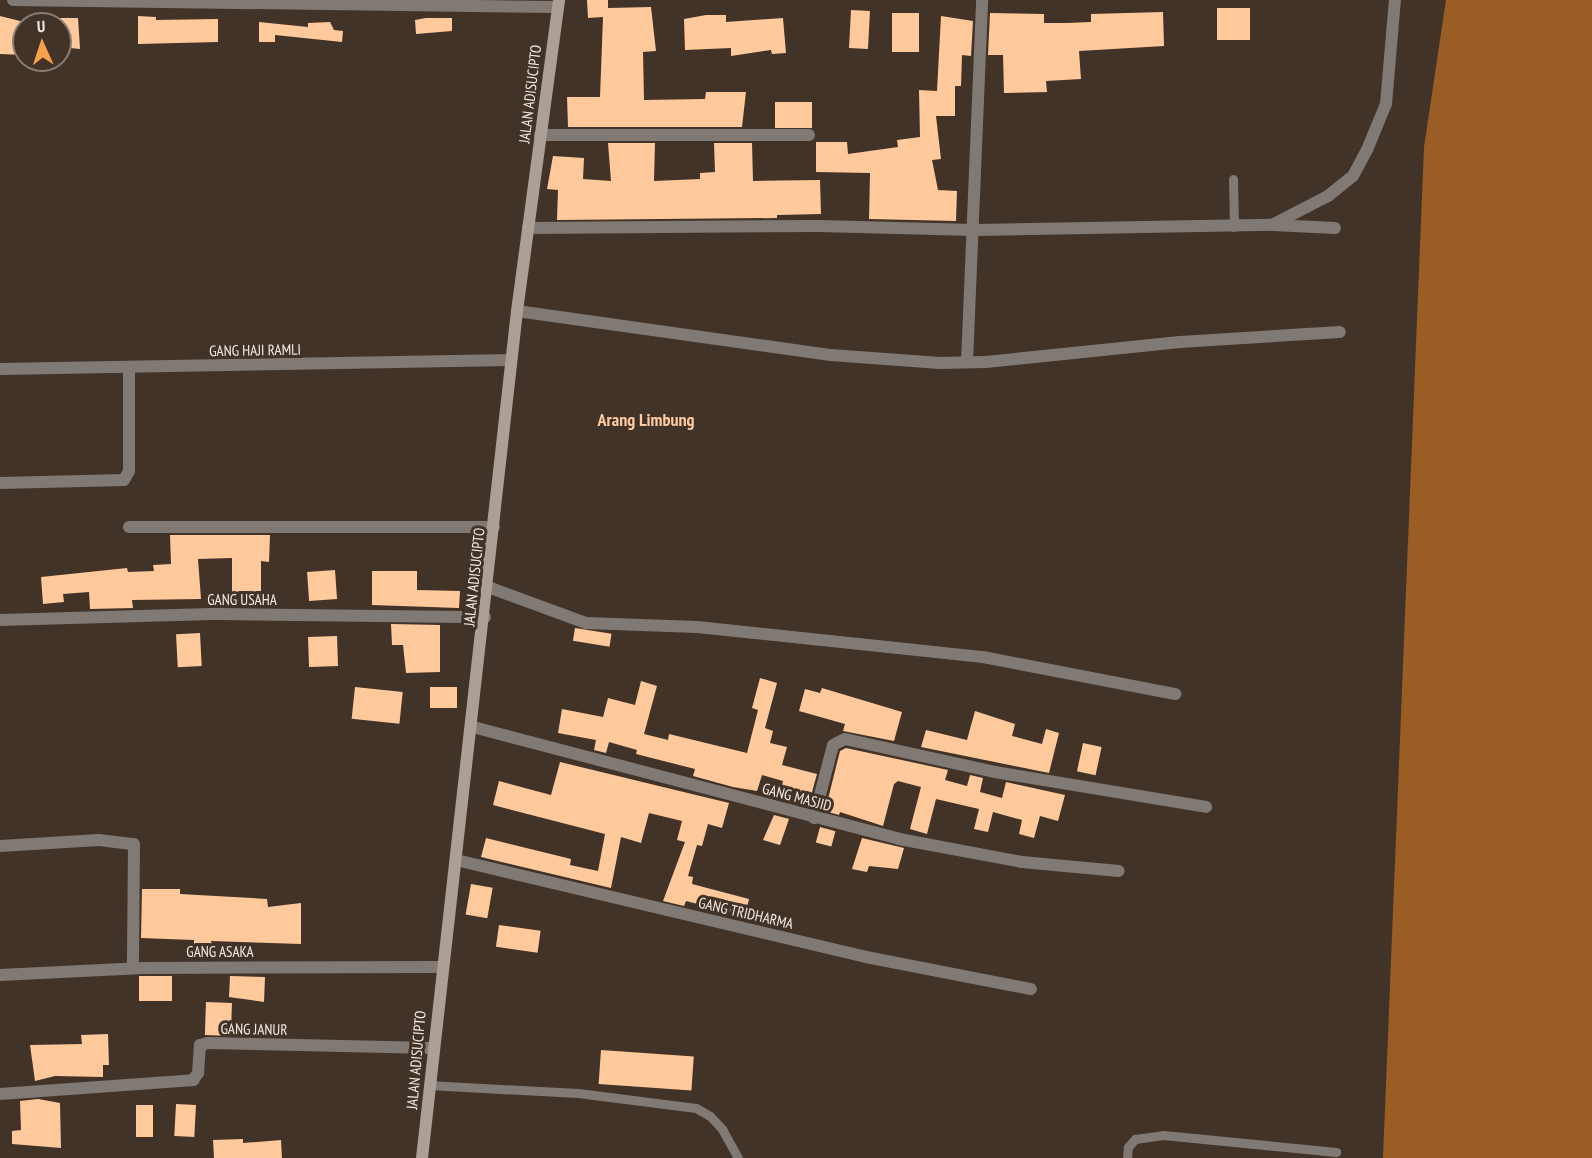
<!DOCTYPE html>
<style>
body{margin:0}
#map{position:relative;width:1592px;height:1158px;overflow:hidden;background:#423328;font-family:"PT Sans Narrow",sans-serif}
div>[style]{position:absolute}
[style*='--x']{left:calc(var(--x)*1px);top:calc(var(--y)*1px);width:calc(var(--w)*1px);rotate:calc(var(--a)*1deg)}
.water>*{inset:0;background:#9a5e24}
.building>*{inset:0;background:#ffc99c;transform-origin:0 0}
.service>*{height:9px;margin:-4.5px;padding:0 4.5px;transform-origin:4.5px;border-radius:4.5px;background:#817a74}
.minor>*{height:12px;margin:-6px;padding:0 6px;transform-origin:6px;border-radius:6px;background:#817a74}
.secondary>*{height:12px;margin:-6px;padding:0 6px;transform-origin:6px;border-radius:6px;background:#ab9f96}
span{translate:-50% -50%;white-space:nowrap;text-align:center;line-height:1.15;-webkit-text-stroke:6px #423328;paint-order:stroke}
.street-label{font-size:15px;color:#f4ebe3}
.quarter-label{font-size:18px;color:#ffcca2;font-weight:700}
.north{position:absolute;left:12px;top:12px;width:60px;height:60px;box-sizing:border-box;background:#423328;border:2px solid #897d73;border-radius:50%;rotate:357deg;font-size:16px;font-weight:700;line-height:24px;text-align:center;color:#f4ebe3}
.north::after{content:'';display:block;margin:auto;width:21px;height:27px;background:#f9a04c;clip-path:polygon(50% 0,100% 100%,50% 72%,0 100%)}
</style>
<div id="map">
<div class="water">
<i style="clip-path:polygon(1446px 0,1592px 0,1592px 1158px,1383px 1158px,1424px 147px)"></i>
</div>
<div class="building">
<i style="clip-path:polygon(587px 0,608px 0,608px 8px,651px 7px,656px 51px,643px 52px,644px 100px,705px 99px,706px 92px,746px 92px,742px 127px,568px 127px,567px 97px,600px 97px,603px 17px,588px 18px)"></i>
<i style="left:1217px;top:8px;width:33px;height:32px"></i>
<i style="left:851px;top:10px;width:19px;height:38px;rotate:3deg"></i>
<i style="clip-path:polygon(1163px 12px,1164px 46px,1079px 51px,1081px 79px,1046px 81px,1047px 92px,1004px 93px,1003px 55px,988px 55px,990px 13px,1044px 14px,1044px 23px,1067px 23px,1091px 22px,1091px 14px)"></i>
<i style="left:892px;top:13px;width:27px;height:39px"></i>
<i style="clip-path:polygon(706px 15px,726px 15px,726px 22px,783px 18px,786px 53px,772px 54px,771px 50px,731px 56px,731px 48px,685px 50px,684px 19px)"></i>
<i style="clip-path:polygon(0 16px,24px 22px,24px 55px,0 54px)"></i>
<i style="clip-path:polygon(138px 16px,156px 17px,156px 20px,218px 19px,218px 42px,138px 44px)"></i>
<i style="clip-path:polygon(941px 16px,973px 21px,971px 56px,962px 55px,961px 86px,955px 86px,955px 116px,936px 116px,941px 159px,932px 160px,938px 190px,957px 191px,956px 221px,869px 219px,870px 173px,816px 172px,816px 142px,847px 142px,848px 154px,898px 147px,897px 140px,920px 137px,919px 90px,937px 91px)"></i>
<i style="clip-path:polygon(60px 18px,78px 18px,80px 49px,60px 47px)"></i>
<i style="clip-path:polygon(426px 18px,452px 18px,452px 31px,416px 34px,415px 20px)"></i>
<i style="clip-path:polygon(259px 22px,308px 27px,308px 23px,330px 22px,334px 30px,343px 31px,342px 42px,275px 35px,275px 42px,259px 42px)"></i>
<i style="left:812px;top:102px;width:26px;height:37px;rotate:90deg"></i>
<i style="clip-path:polygon(608px 143px,655px 143px,654px 181px,700px 179px,700px 173px,715px 172px,714px 143px,752px 143px,753px 181px,820px 180px,821px 214px,777px 215px,777px 218px,557px 220px,558px 190px,547px 189px,553px 156px,584px 158px,583px 179px,611px 181px)"></i>
<i style="clip-path:polygon(170px 535px,270px 535px,269px 562px,261px 561px,261px 603px,232px 598px,232px 558px,198px 559px,201px 599px,132px 600px,133px 608px,90px 609px,89px 592px,63px 594px,64px 602px,43px 604px,41px 577px,127px 568px,128px 572px,154px 571px,153px 565px,171px 564px)"></i>
<i style="left:335px;top:570px;width:29px;height:28px;rotate:86deg"></i>
<i style="clip-path:polygon(372px 571px,417px 571px,417px 590px,460px 591px,459px 608px,372px 605px)"></i>
<i style="clip-path:polygon(391px 624px,440px 625px,440px 672px,406px 673px,403px 645px,392px 645px)"></i>
<i style="left:575px;top:628px;width:37px;height:13px;rotate:9deg"></i>
<i style="left:200px;top:633px;width:33px;height:24px;rotate:87deg"></i>
<i style="left:337px;top:636px;width:30px;height:29px;rotate:88deg"></i>
<i style="clip-path:polygon(760px 678px,777px 683px,765px 728px,773px 731px,770px 743px,787px 747px,782px 765px,817px 774px,809px 803px,779px 799px,783px 781px,762px 775px,757px 791px,733px 787px,693px 776px,695px 769px,636px 754px,637px 750px,609px 742px,606px 753px,594px 750px,596px 740px,558px 733px,562px 709px,603px 717px,608px 698px,635px 705px,641px 681px,657px 686px,644px 734px,668px 740px,669px 734px,747px 753px,758px 710px,752px 708px)"></i>
<i style="left:355px;top:687px;width:48px;height:32px;rotate:6deg"></i>
<i style="left:430px;top:687px;width:27px;height:21px"></i>
<i style="clip-path:polygon(822px 688px,902px 712px,894px 741px,843px 731px,845px 724px,799px 711px,805px 689px,820px 693px)"></i>
<i style="clip-path:polygon(975px 711px,1015px 724px,1012px 736px,1042px 744px,1046px 729px,1059px 733px,1049px 773px,921px 747px,926px 730px,967px 740px)"></i>
<i style="left:1083px;top:743px;width:19px;height:29px;rotate:12deg"></i>
<i style="clip-path:polygon(846px 748px,948px 770px,945px 780px,967px 786px,970px 775px,983px 778px,980px 792px,1002px 798px,1006px 782px,1065px 795px,1058px 821px,1040px 816px,1034px 838px,1019px 834px,1022px 820px,993px 812px,988px 832px,974px 829px,979px 809px,936px 799px,927px 834px,910px 829px,921px 787px,898px 781px,894px 784px,883px 826px,840px 812px,839px 815px,825px 811px,840px 751px)"></i>
<i style="clip-path:polygon(560px 762px,729px 803px,722px 828px,708px 824px,702px 846px,697px 845px,688px 876px,693px 877px,692px 884px,749px 899px,745px 916px,686px 901px,684px 906px,663px 901px,685px 842px,677px 840px,682px 821px,649px 813px,641px 843px,621px 837px,611px 888px,481px 857px,486px 838px,571px 859px,570px 865px,598px 871px,605px 834px,493px 805px,499px 781px,551px 795px)"></i>
<i style="clip-path:polygon(774px 815px,789px 819px,780px 845px,763px 840px)"></i>
<i style="left:820px;top:827px;width:16px;height:16px;rotate:15deg"></i>
<i style="clip-path:polygon(862px 838px,904px 848px,898px 869px,869px 866px,867px 872px,852px 869px)"></i>
<i style="left:471px;top:884px;width:22px;height:31px;rotate:10deg"></i>
<i style="clip-path:polygon(142px 889px,180px 889px,180px 894px,267px 899px,268px 907px,301px 903px,301px 944px,211px 941px,212px 945px,194px 945px,194px 940px,141px 938px)"></i>
<i style="left:499px;top:925px;width:42px;height:22px;rotate:8deg"></i>
<i style="left:139px;top:976px;width:33px;height:25px"></i>
<i style="clip-path:polygon(230px 976px,265px 977px,264px 1002px,229px 997px)"></i>
<i style="left:206px;top:1002px;width:26px;height:33px;rotate:2deg"></i>
<i style="clip-path:polygon(108px 1034px,109px 1065px,103px 1065px,103px 1077px,55px 1076px,35px 1081px,30px 1045px,82px 1044px,81px 1035px)"></i>
<i style="left:601px;top:1050px;width:93px;height:34px;rotate:4deg"></i>
<i style="clip-path:polygon(38px 1099px,60px 1103px,61px 1148px,12px 1144px,12px 1131px,21px 1130px,20px 1101px)"></i>
<i style="left:176px;top:1104px;width:20px;height:32px;rotate:3deg"></i>
<i style="left:136px;top:1105px;width:17px;height:32px"></i>
<i style="clip-path:polygon(243px 1139px,243px 1143px,281px 1140px,282px 1158px,214px 1158px,213px 1140px)"></i>
</div>
<div class="service">
<i style="--x:1233;--y:179;--w:48;--a:88.8"></i>
<i style="--x:428;--y:1085;--w:150;--a:3.1"></i>
<i style="--x:578;--y:1093;--w:119;--a:7.2"></i>
<i style="--x:696;--y:1108;--w:16;--a:30"></i>
<i style="--x:710;--y:1116;--w:18;--a:47"></i>
<i style="--x:722;--y:1129;--w:33;--a:61"></i>
<i style="--x:1127;--y:1158;--w:11;--a:-85"></i>
<i style="--x:1128;--y:1147;--w:11;--a:-49"></i>
<i style="--x:1135;--y:1139;--w:28;--a:-8"></i>
<i style="--x:1163;--y:1135;--w:174;--a:5.6"></i>
</div>
<div class="minor">
<i style="--x:13;--y:0;--w:543;--a:0.74"></i>
<i style="--x:540;--y:135;--w:269;--a:0"></i>
<i style="--x:1273;--y:225;--w:62;--a:2.8"></i>
<i style="--x:528;--y:228;--w:291;--a:-0.4"></i>
<i style="--x:819;--y:226;--w:155;--a:1.5"></i>
<i style="--x:974;--y:230;--w:298;--a:-1"></i>
<i style="--x:1272;--y:225;--w:63;--a:-27.4"></i>
<i style="--x:1328;--y:196;--w:32;--a:-39"></i>
<i style="--x:1353;--y:176;--w:30;--a:-62"></i>
<i style="--x:1367;--y:150;--w:50;--a:-67.6"></i>
<i style="--x:1386;--y:104;--w:104;--a:-85.1"></i>
<i style="--x:517;--y:311;--w:317;--a:8"></i>
<i style="--x:831;--y:355;--w:109;--a:4.2"></i>
<i style="--x:940;--y:363;--w:46;--a:-1.2"></i>
<i style="--x:986;--y:362;--w:195;--a:-5.9"></i>
<i style="--x:1180;--y:342;--w:160;--a:-3.6"></i>
<i style="--x:967;--y:362;--w:362;--a:-87.6"></i>
<i style="--x:0;--y:369;--w:511;--a:-1.01"></i>
<i style="--x:0;--y:483;--w:124;--a:-1.4"></i>
<i style="--x:124;--y:480;--w:10;--a:-61"></i>
<i style="--x:129;--y:471;--w:104;--a:-90"></i>
<i style="--x:129;--y:527;--w:365;--a:0"></i>
<i style="--x:488;--y:587;--w:104;--a:20.2"></i>
<i style="--x:586;--y:623;--w:111;--a:2.1"></i>
<i style="--x:697;--y:627;--w:288;--a:6"></i>
<i style="--x:983;--y:657;--w:196;--a:10.9"></i>
<i style="--x:0;--y:620;--w:221;--a:-1.6"></i>
<i style="--x:221;--y:614;--w:264;--a:0.7"></i>
<i style="--x:473;--y:727;--w:440;--a:14.7"></i>
<i style="--x:899;--y:839;--w:125;--a:10.6"></i>
<i style="--x:1022;--y:862;--w:97;--a:5.3"></i>
<i style="--x:814;--y:818;--w:75;--a:-75.4"></i>
<i style="--x:833;--y:745;--w:13;--a:-27"></i>
<i style="--x:845;--y:739;--w:154;--a:12.4"></i>
<i style="--x:995;--y:772;--w:214;--a:9.4"></i>
<i style="--x:0;--y:846;--w:99;--a:-3.5"></i>
<i style="--x:99;--y:840;--w:35;--a:7"></i>
<i style="--x:134;--y:844;--w:124;--a:90.5"></i>
<i style="--x:456;--y:860;--w:421;--a:13.3"></i>
<i style="--x:866;--y:957;--w:168;--a:11"></i>
<i style="--x:0;--y:975;--w:143;--a:-2.8"></i>
<i style="--x:143;--y:968;--w:297;--a:-0.2"></i>
<i style="--x:0;--y:1094;--w:194;--a:-4.1"></i>
<i style="--x:193;--y:1080;--w:9;--a:-54"></i>
<i style="--x:198;--y:1073;--w:28;--a:-86"></i>
<i style="--x:200;--y:1045;--w:8;--a:-14"></i>
<i style="--x:208;--y:1043;--w:223;--a:1.3"></i>
</div>
<div class="secondary">
<i style="--x:422;--y:1158;--w:852;--a:-83.6"></i>
<i style="--x:517;--y:311;--w:314;--a:-82.3"></i>
</div>
<div class="street-label">
<span style="left:530px;top:94px;rotate:-83deg">JALAN ADISUCIPTO</span>
<span style="left:255px;top:350px;rotate:-1deg">GANG HAJI RAMLI</span>
<span style="left:474px;top:577px;rotate:-84deg">JALAN ADISUCIPTO</span>
<span style="left:242px;top:600px">GANG USAHA</span>
<span style="left:797px;top:797px;rotate:15deg">GANG MASJID</span>
<span style="left:746px;top:913px;rotate:13deg">GANG TRIDHARMA</span>
<span style="left:220px;top:952px">GANG ASAKA</span>
<span style="left:254px;top:1029px;rotate:1deg">GANG JANUR</span>
<span style="left:416px;top:1060px;rotate:-85deg">JALAN ADISUCIPTO</span>
</div>
<div class="quarter-label">
<span style="left:646px;top:420px">Arang Limbung</span>
</div>
<div class="north">U</div>
</div>
